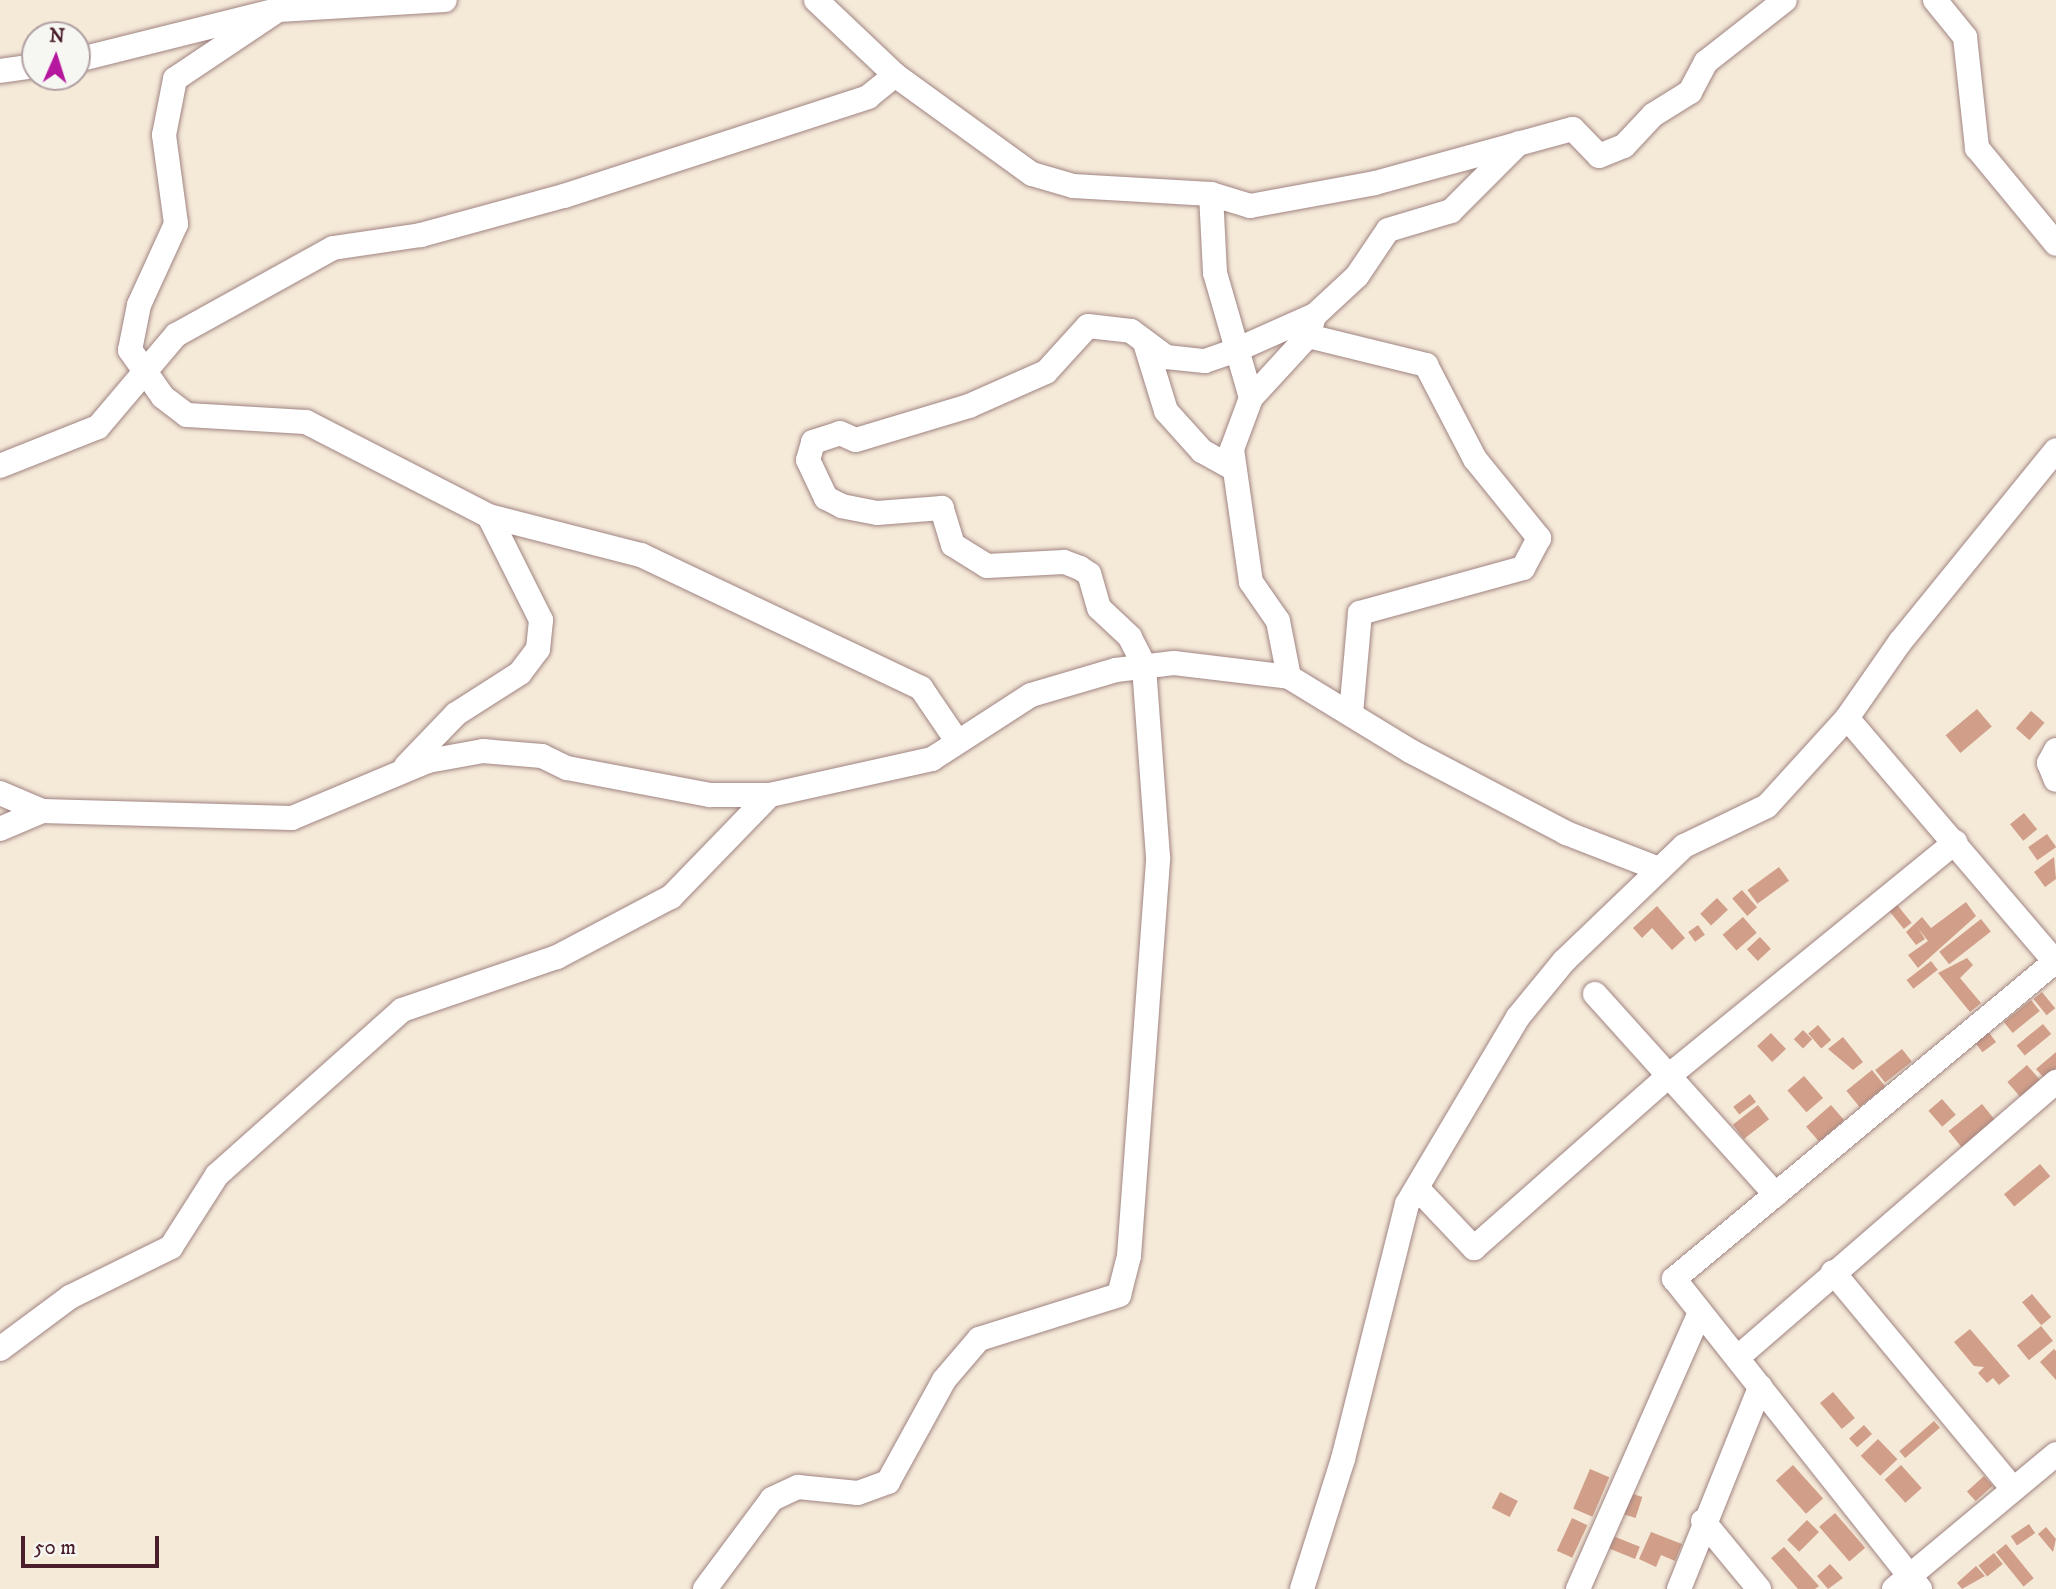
<!DOCTYPE html>
<style>
body{margin:0}
#map{position:relative;width:2056px;height:1589px;overflow:hidden;background:#f5e9d8;font-family:"IM FELL DW Pica",serif}
div>[style]{position:absolute}
[style*='--x']{left:calc(var(--x)*1px);top:calc(var(--y)*1px);width:calc(var(--w)*1px);rotate:calc(var(--a)*1deg)}
.building>*{inset:0;background:#d19f89;transform-origin:0 0}
.roads{filter:drop-shadow(0 0 2px #a08482) drop-shadow(0 0 2px #a08482)}
.minor>*{height:24px;margin:-12px;padding:0 12px;transform-origin:12px;border-radius:12px;background:#fff}
span{translate:-50% -50%;white-space:nowrap;text-align:center;line-height:1.15;-webkit-text-stroke:5px #f6f6f2;paint-order:stroke}
.north{position:absolute;left:21px;top:21px;width:70px;height:70px;box-sizing:border-box;background:#f6f6f2;border:2px solid #b1a0a2;border-radius:50%;rotate:3deg;font-size:19px;font-weight:700;line-height:28px;text-align:center;color:#4a1f2b}
.north::after{content:'';display:block;margin:auto;width:24px;height:32px;background:#b5179e;clip-path:polygon(50% 0,100% 100%,50% 72%,0 100%)}
.scale{position:absolute;left:21px;top:1536px;width:138px;height:32px;box-sizing:border-box;border:4px solid #4a1f2b;border-top:0;padding-left:9px;font-size:21px;line-height:24px;white-space:nowrap;color:#4a1f2b;-webkit-text-stroke:5px #f6f6f2;paint-order:stroke}
</style>
<div id="map">
<div class="building">
<i style="left:1977px;top:709px;width:23px;height:41px;rotate:50deg"></i>
<i style="left:2031px;top:711px;width:18px;height:23px;rotate:41deg"></i>
<i style="left:2024px;top:813px;width:21px;height:18px;rotate:51deg"></i>
<i style="left:2047px;top:834px;width:16px;height:23px;rotate:55deg"></i>
<i style="clip-path:polygon(2054px 857px,2056px 879px,2045px 887px,2034px 872px)"></i>
<i style="left:1779px;top:867px;width:17px;height:39px;rotate:54deg"></i>
<i style="left:1742px;top:890px;width:23px;height:13px;rotate:49deg"></i>
<i style="left:1717px;top:898px;width:16px;height:23px;rotate:47deg"></i>
<i style="left:1894px;top:901px;width:28px;height:10px;rotate:51deg"></i>
<i style="clip-path:polygon(1966px 902px,1976px 916px,1918px 968px,1908px 955px,1928px 941px,1918px 928px,1925px 939px,1916px 945px,1906px 932px,1922px 917px,1931px 928px)"></i>
<i style="clip-path:polygon(1657px 906px,1685px 938px,1672px 950px,1652px 928px,1642px 938px,1633px 928px)"></i>
<i style="left:1743px;top:917px;width:21px;height:27px;rotate:49deg"></i>
<i style="left:1981px;top:919px;width:16px;height:53px;rotate:52deg"></i>
<i style="left:1698px;top:925px;width:12px;height:12px;rotate:55deg"></i>
<i style="left:1760px;top:937px;width:16px;height:18px;rotate:47deg"></i>
<i style="clip-path:polygon(1967px 958px,1973px 965px,1960px 978px,1981px 1003px,1970px 1012px,1938px 973px)"></i>
<i style="left:1931px;top:961px;width:11px;height:31px;rotate:52deg"></i>
<i style="left:2042px;top:992px;width:21px;height:11px;rotate:51deg"></i>
<i style="left:2031px;top:1000px;width:14px;height:35px;rotate:51deg"></i>
<i style="left:2043px;top:1024px;width:13px;height:34px;rotate:51deg"></i>
<i style="left:1818px;top:1025px;width:20px;height:13px;rotate:49deg"></i>
<i style="left:1803px;top:1030px;width:13px;height:13px;rotate:45deg"></i>
<i style="left:1987px;top:1030px;width:15px;height:17px;rotate:53deg"></i>
<i style="left:1771px;top:1033px;width:22px;height:19px;rotate:47deg"></i>
<i style="clip-path:polygon(1843px 1037px,1863px 1062px,1853px 1070px,1828px 1049px)"></i>
<i style="left:1902px;top:1049px;width:16px;height:34px;rotate:52deg"></i>
<i style="clip-path:polygon(2056px 1052px,2056px 1068px,2044px 1078px,2036px 1069px)"></i>
<i style="left:2027px;top:1065px;width:20px;height:26px;rotate:49deg"></i>
<i style="left:1872px;top:1070px;width:21px;height:33px;rotate:51deg"></i>
<i style="left:1804px;top:1076px;width:29px;height:22px;rotate:49deg"></i>
<i style="left:1750px;top:1094px;width:10px;height:21px;rotate:53deg"></i>
<i style="left:1942px;top:1099px;width:21px;height:18px;rotate:49deg"></i>
<i style="left:1982px;top:1104px;width:21px;height:43px;rotate:51deg"></i>
<i style="left:1758px;top:1105px;width:18px;height:32px;rotate:52deg"></i>
<i style="left:1831px;top:1105px;width:20px;height:33px;rotate:49deg"></i>
<i style="left:2040px;top:1164px;width:16px;height:47px;rotate:50deg"></i>
<i style="left:2032px;top:1294px;width:30px;height:13px;rotate:50deg"></i>
<i style="left:2041px;top:1326px;width:19px;height:31px;rotate:51deg"></i>
<i style="clip-path:polygon(1970px 1329px,2010px 1376px,1999px 1385px,1993px 1378px,1987px 1383px,1978px 1373px,1984px 1367px,1974px 1366px,1954px 1342px)"></i>
<i style="clip-path:polygon(2054px 1349px,2056px 1351px,2056px 1380px,2040px 1362px)"></i>
<i style="left:1833px;top:1392px;width:34px;height:17px;rotate:50deg"></i>
<i style="left:1934px;top:1421px;width:9px;height:46px;rotate:49deg"></i>
<i style="left:1864px;top:1425px;width:12px;height:20px;rotate:48deg"></i>
<i style="left:1878px;top:1439px;width:28px;height:24px;rotate:46deg"></i>
<i style="left:1793px;top:1465px;width:45px;height:23px;rotate:48deg"></i>
<i style="left:1901px;top:1465px;width:31px;height:22px;rotate:48deg"></i>
<i style="left:1590px;top:1469px;width:21px;height:43px;rotate:23deg"></i>
<i style="left:1984px;top:1476px;width:13px;height:23px;rotate:48deg"></i>
<i style="left:1500px;top:1492px;width:20px;height:18px;rotate:27deg"></i>
<i style="left:1630px;top:1493px;width:13px;height:22px;rotate:18deg"></i>
<i style="left:1835px;top:1513px;width:46px;height:21px;rotate:49deg"></i>
<i style="left:1572px;top:1518px;width:17px;height:36px;rotate:25deg"></i>
<i style="left:1807px;top:1520px;width:17px;height:28px;rotate:45deg"></i>
<i style="left:2029px;top:1524px;width:11px;height:22px;rotate:56deg"></i>
<i style="clip-path:polygon(2046px 1527px,2056px 1539px,2053px 1552px,2038px 1534px)"></i>
<i style="clip-path:polygon(1651px 1532px,1682px 1544px,1675px 1561px,1661px 1555px,1656px 1567px,1639px 1559px)"></i>
<i style="left:1613px;top:1536px;width:29px;height:13px;rotate:22deg"></i>
<i style="left:2006px;top:1544px;width:44px;height:13px;rotate:51deg"></i>
<i style="clip-path:polygon(1784px 1547px,1819px 1586px,1815px 1589px,1798px 1589px,1771px 1558px)"></i>
<i style="left:1994px;top:1553px;width:14px;height:20px;rotate:51deg"></i>
<i style="clip-path:polygon(1830px 1564px,1843px 1578px,1828px 1589px,1817px 1576px)"></i>
<i style="clip-path:polygon(1976px 1566px,1985px 1576px,1962px 1589px,1957px 1583px)"></i>
</div>
<div class="roads">
<div class="minor">
<i style="--x:282;--y:0;--w:11;--a:112"></i>
<i style="--x:278;--y:10;--w:124;--a:146.2"></i>
<i style="--x:175;--y:79;--w:57;--a:101.1"></i>
<i style="--x:164;--y:135;--w:90;--a:82.3"></i>
<i style="--x:176;--y:224;--w:89;--a:114.6"></i>
<i style="--x:139;--y:305;--w:46;--a:101.3"></i>
<i style="--x:130;--y:350;--w:57;--a:54.9"></i>
<i style="--x:163;--y:397;--w:30;--a:37"></i>
<i style="--x:187;--y:415;--w:119;--a:3.4"></i>
<i style="--x:306;--y:422;--w:206;--a:27.2"></i>
<i style="--x:489;--y:516;--w:157;--a:14.4"></i>
<i style="--x:641;--y:555;--w:310;--a:25.4"></i>
<i style="--x:921;--y:688;--w:64;--a:55.8"></i>
<i style="--x:816;--y:0;--w:109;--a:43.5"></i>
<i style="--x:895;--y:75;--w:169;--a:35.9"></i>
<i style="--x:1032;--y:174;--w:43;--a:16.3"></i>
<i style="--x:1073;--y:186;--w:138;--a:3.3"></i>
<i style="--x:1211;--y:194;--w:41;--a:17.1"></i>
<i style="--x:1250;--y:206;--w:127;--a:-10.4"></i>
<i style="--x:1375;--y:183;--w:205;--a:-15.3"></i>
<i style="--x:1573;--y:129;--w:37;--a:46"></i>
<i style="--x:1599;--y:156;--w:27;--a:-22"></i>
<i style="--x:1624;--y:146;--w:42;--a:-46.9"></i>
<i style="--x:1653;--y:115;--w:44;--a:-31.9"></i>
<i style="--x:1690;--y:92;--w:34;--a:-62"></i>
<i style="--x:1706;--y:62;--w:100;--a:-38.1"></i>
<i style="--x:1935;--y:0;--w:48;--a:51"></i>
<i style="--x:1965;--y:37;--w:112;--a:83.8"></i>
<i style="--x:1977;--y:148;--w:124;--a:50.5"></i>
<i style="--x:77;--y:60;--w:207;--a:-14"></i>
<i style="--x:278;--y:10;--w:167;--a:-3.4"></i>
<i style="--x:0;--y:71;--w:35;--a:-8"></i>
<i style="--x:1211;--y:194;--w:79;--a:87.1"></i>
<i style="--x:1215;--y:273;--w:130;--a:73.9"></i>
<i style="--x:1251;--y:398;--w:54;--a:110.4"></i>
<i style="--x:1232;--y:449;--w:134;--a:81.9"></i>
<i style="--x:1251;--y:582;--w:47;--a:55.3"></i>
<i style="--x:1278;--y:621;--w:57;--a:78.9"></i>
<i style="--x:1308;--y:336;--w:122;--a:13.8"></i>
<i style="--x:1426;--y:365;--w:106;--a:62.5"></i>
<i style="--x:1475;--y:459;--w:102;--a:51"></i>
<i style="--x:1539;--y:538;--w:34;--a:118"></i>
<i style="--x:1523;--y:568;--w:169;--a:164.6"></i>
<i style="--x:1360;--y:613;--w:100;--a:95.1"></i>
<i style="--x:1145;--y:343;--w:71;--a:72.8"></i>
<i style="--x:1166;--y:411;--w:54;--a:48"></i>
<i style="--x:1202;--y:451;--w:37;--a:29"></i>
<i style="--x:1251;--y:398;--w:84;--a:-47.4"></i>
<i style="--x:1308;--y:336;--w:17;--a:-73"></i>
<i style="--x:0;--y:466;--w:105;--a:-21.7"></i>
<i style="--x:98;--y:427;--w:121;--a:-49.7"></i>
<i style="--x:176;--y:335;--w:179;--a:-29"></i>
<i style="--x:333;--y:248;--w:89;--a:-8.4"></i>
<i style="--x:421;--y:235;--w:148;--a:-15.3"></i>
<i style="--x:564;--y:196;--w:320;--a:-18"></i>
<i style="--x:868;--y:97;--w:35;--a:-39"></i>
<i style="--x:1847;--y:718;--w:322;--a:49.5"></i>
<i style="--x:2056;--y:750;--w:15;--a:118"></i>
<i style="--x:2049;--y:763;--w:18;--a:68"></i>
<i style="--x:406;--y:766;--w:72;--a:-46.1"></i>
<i style="--x:456;--y:714;--w:76;--a:-32.6"></i>
<i style="--x:520;--y:673;--w:30;--a:-53"></i>
<i style="--x:538;--y:649;--w:29;--a:-84"></i>
<i style="--x:541;--y:620;--w:116;--a:-116.6"></i>
<i style="--x:0;--y:793;--w:46;--a:23.2"></i>
<i style="--x:42;--y:811;--w:250;--a:1.6"></i>
<i style="--x:292;--y:818;--w:147;--a:-22.7"></i>
<i style="--x:428;--y:761;--w:56;--a:-10.3"></i>
<i style="--x:483;--y:751;--w:59;--a:4.8"></i>
<i style="--x:542;--y:756;--w:28;--a:26"></i>
<i style="--x:567;--y:768;--w:146;--a:10.7"></i>
<i style="--x:710;--y:795;--w:60;--a:0"></i>
<i style="--x:770;--y:795;--w:166;--a:-12.5"></i>
<i style="--x:932;--y:759;--w:118;--a:-32.9"></i>
<i style="--x:1031;--y:695;--w:89;--a:-16.4"></i>
<i style="--x:1116;--y:670;--w:58;--a:-6.9"></i>
<i style="--x:1174;--y:663;--w:116;--a:6.9"></i>
<i style="--x:1289;--y:677;--w:144;--a:31.4"></i>
<i style="--x:1412;--y:752;--w:174;--a:27.7"></i>
<i style="--x:1566;--y:833;--w:100;--a:21.2"></i>
<i style="--x:0;--y:829;--w:46;--a:-23.2"></i>
<i style="--x:1595;--y:994;--w:270;--a:48"></i>
<i style="--x:1417;--y:1188;--w:83;--a:46.5"></i>
<i style="--x:1474;--y:1248;--w:263;--a:-41.5"></i>
<i style="--x:1671;--y:1074;--w:367;--a:-39.2"></i>
<i style="--x:1833;--y:1272;--w:282;--a:50.3"></i>
<i style="--x:0;--y:1349;--w:87;--a:-36.6"></i>
<i style="--x:70;--y:1297;--w:113;--a:-26.3"></i>
<i style="--x:171;--y:1247;--w:85;--a:-57.4"></i>
<i style="--x:217;--y:1175;--w:248;--a:-41.7"></i>
<i style="--x:402;--y:1010;--w:164;--a:-18.9"></i>
<i style="--x:557;--y:957;--w:129;--a:-27.8"></i>
<i style="--x:671;--y:897;--w:142;--a:-45.9"></i>
<i style="--x:1737;--y:1358;--w:422;--a:-40.9"></i>
<i style="--x:1703;--y:1521;--w:88;--a:50.5"></i>
<i style="--x:705;--y:1589;--w:112;--a:-53.3"></i>
<i style="--x:772;--y:1499;--w:29;--a:-25"></i>
<i style="--x:798;--y:1487;--w:60;--a:5.7"></i>
<i style="--x:858;--y:1493;--w:32;--a:-20"></i>
<i style="--x:888;--y:1482;--w:116;--a:-61.2"></i>
<i style="--x:944;--y:1380;--w:54;--a:-49.5"></i>
<i style="--x:979;--y:1339;--w:147;--a:-17.4"></i>
<i style="--x:1119;--y:1295;--w:40;--a:-75.6"></i>
<i style="--x:1129;--y:1256;--w:400;--a:-85.8"></i>
<i style="--x:1158;--y:857;--w:193;--a:-94.2"></i>
<i style="--x:1144;--y:665;--w:31;--a:-117"></i>
<i style="--x:1130;--y:637;--w:42;--a:-136.9"></i>
<i style="--x:1099;--y:608;--w:35;--a:-106"></i>
<i style="--x:1089;--y:574;--w:11;--a:-146"></i>
<i style="--x:1080;--y:568;--w:17;--a:-159"></i>
<i style="--x:1064;--y:562;--w:77;--a:177"></i>
<i style="--x:987;--y:566;--w:40;--a:-148"></i>
<i style="--x:953;--y:545;--w:39;--a:-107"></i>
<i style="--x:942;--y:508;--w:65;--a:175.6"></i>
<i style="--x:877;--y:513;--w:36;--a:-169"></i>
<i style="--x:842;--y:506;--w:18;--a:-153"></i>
<i style="--x:826;--y:498;--w:42;--a:-115.3"></i>
<i style="--x:808;--y:460;--w:19;--a:-74"></i>
<i style="--x:813;--y:442;--w:28;--a:-18"></i>
<i style="--x:840;--y:433;--w:17;--a:24"></i>
<i style="--x:856;--y:440;--w:118;--a:-16.7"></i>
<i style="--x:969;--y:406;--w:84;--a:-23.8"></i>
<i style="--x:1046;--y:372;--w:62;--a:-47.6"></i>
<i style="--x:1088;--y:326;--w:43;--a:6.6"></i>
<i style="--x:1131;--y:331;--w:44;--a:36.6"></i>
<i style="--x:1166;--y:357;--w:39;--a:6"></i>
<i style="--x:1205;--y:361;--w:31;--a:-19"></i>
<i style="--x:1234;--y:351;--w:89;--a:-24"></i>
<i style="--x:1315;--y:315;--w:57;--a:-42.9"></i>
<i style="--x:1357;--y:276;--w:55;--a:-56"></i>
<i style="--x:1388;--y:230;--w:66;--a:-16.8"></i>
<i style="--x:1451;--y:211;--w:96;--a:-45"></i>
<i style="--x:1302;--y:1589;--w:136;--a:-72.5"></i>
<i style="--x:1343;--y:1459;--w:263;--a:-75.9"></i>
<i style="--x:1407;--y:1204;--w:217;--a:-59.3"></i>
<i style="--x:1518;--y:1017;--w:72;--a:-50.6"></i>
<i style="--x:1564;--y:961;--w:166;--a:-43.8"></i>
<i style="--x:1684;--y:846;--w:92;--a:-25.7"></i>
<i style="--x:1767;--y:806;--w:119;--a:-47.7"></i>
<i style="--x:1847;--y:718;--w:93;--a:-55.1"></i>
<i style="--x:1900;--y:642;--w:247;--a:-50.9"></i>
<i style="--x:1578;--y:1589;--w:302;--a:-66.2"></i>
<i style="--x:1679;--y:1589;--w:218;--a:-68.1"></i>
<i style="--x:1894;--y:1589;--w:211;--a:-39.8"></i>
<i style="--x:1920;--y:1589;--w:396;--a:-128.4"></i>
<i style="--x:1674;--y:1279;--w:497;--a:-39.8"></i>
</div>
</div>
<div class="north">N</div>
<div class="scale">50 m</div>
</div>
